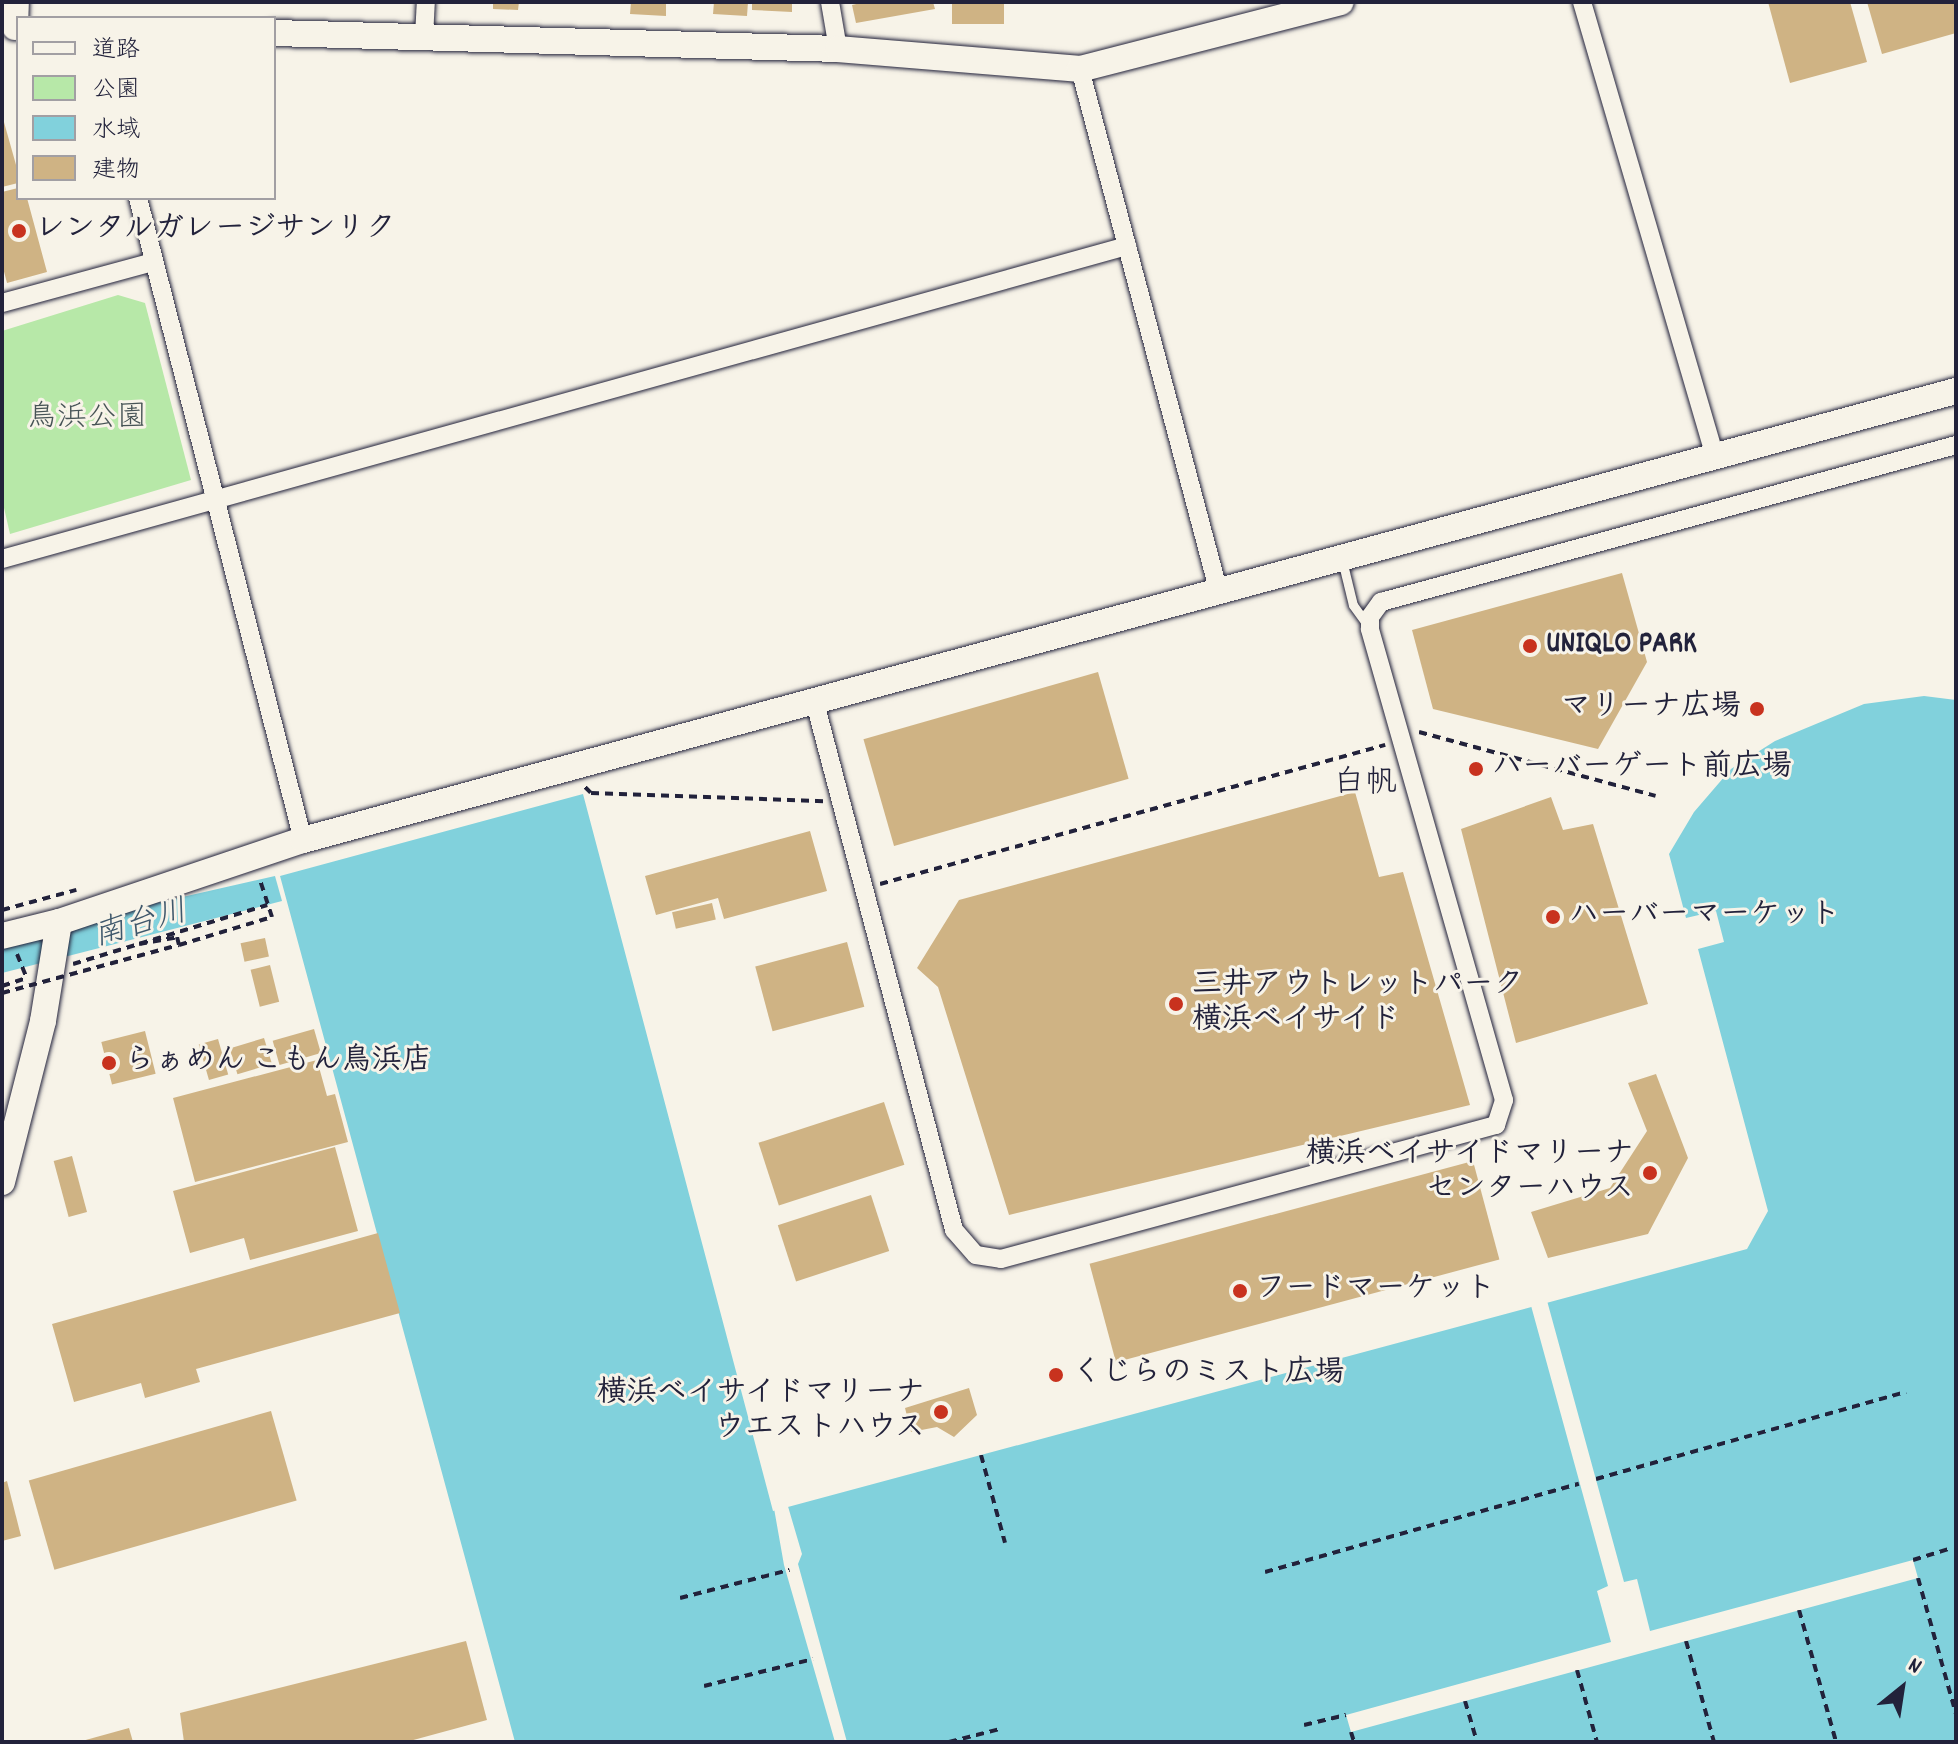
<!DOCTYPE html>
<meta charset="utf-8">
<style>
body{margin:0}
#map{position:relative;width:1958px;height:1744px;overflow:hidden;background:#f7f3e8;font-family:Dekko,"Klee One",sans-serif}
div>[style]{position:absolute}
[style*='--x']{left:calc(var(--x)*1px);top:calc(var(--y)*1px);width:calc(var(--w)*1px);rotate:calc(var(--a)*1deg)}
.green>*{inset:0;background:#b7e8a8}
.water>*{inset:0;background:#81d1dc}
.pier>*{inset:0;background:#f7f3e8}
.building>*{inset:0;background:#cfb384;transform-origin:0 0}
.path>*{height:4px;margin-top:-2px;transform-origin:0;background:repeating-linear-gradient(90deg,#22223b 0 8px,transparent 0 14px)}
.roads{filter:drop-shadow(0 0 2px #22223b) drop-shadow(0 0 2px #22223b)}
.lane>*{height:9px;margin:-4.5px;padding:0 4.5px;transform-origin:4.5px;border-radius:4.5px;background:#f7f3e8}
.street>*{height:18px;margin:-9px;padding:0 9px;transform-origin:9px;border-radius:9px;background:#f7f3e8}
.secondary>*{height:26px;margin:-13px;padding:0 13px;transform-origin:13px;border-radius:13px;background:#f7f3e8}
.path-bridge>*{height:4px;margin-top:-2px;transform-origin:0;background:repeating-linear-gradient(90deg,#22223b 0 8px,transparent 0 14px)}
.dots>*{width:22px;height:22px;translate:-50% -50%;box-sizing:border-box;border:4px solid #f7f3e8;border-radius:50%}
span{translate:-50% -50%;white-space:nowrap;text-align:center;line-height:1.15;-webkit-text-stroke:6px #f7f3e8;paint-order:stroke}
.poi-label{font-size:30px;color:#22223b;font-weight:700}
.left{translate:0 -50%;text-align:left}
.right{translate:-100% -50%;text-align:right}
.park-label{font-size:30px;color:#475456}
.neighbourhood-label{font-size:32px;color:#22223b}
.water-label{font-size:32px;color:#3e576b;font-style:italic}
.frame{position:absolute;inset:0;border:4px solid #22223b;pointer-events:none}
.legend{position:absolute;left:16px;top:16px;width:260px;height:184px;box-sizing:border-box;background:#f7f3e8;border:2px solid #a29fa3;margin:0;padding:10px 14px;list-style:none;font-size:24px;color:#22223b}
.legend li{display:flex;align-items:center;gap:16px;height:40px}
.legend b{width:40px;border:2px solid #a29fa3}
.north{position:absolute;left:1862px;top:1648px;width:80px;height:80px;-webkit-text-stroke:6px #f7f3e8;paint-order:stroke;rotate:30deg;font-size:22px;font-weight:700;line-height:32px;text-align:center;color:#22223b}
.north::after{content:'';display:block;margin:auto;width:28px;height:36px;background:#22223b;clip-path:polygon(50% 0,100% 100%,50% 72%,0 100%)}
</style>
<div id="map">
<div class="green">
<i style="clip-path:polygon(118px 295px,145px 303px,191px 480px,10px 534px,2px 499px,2px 331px)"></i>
</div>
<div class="water">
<i style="clip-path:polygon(1924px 696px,1956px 700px,1956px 1742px,515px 1742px,280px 876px,583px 794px,773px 1511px,1747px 1249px,1768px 1211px,1698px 949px,1724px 942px,1716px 911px,1686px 918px,1669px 854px,1694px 812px,1731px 769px,1775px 741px,1864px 704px)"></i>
<i style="clip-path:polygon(275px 876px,282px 901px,2px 973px,2px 938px)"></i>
</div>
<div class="pier">
<i style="clip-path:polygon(1546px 1297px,1624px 1582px,1637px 1579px,1650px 1631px,1913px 1560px,1918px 1578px,1351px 1732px,1346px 1715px,1611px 1642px,1597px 1591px,1608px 1586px,1530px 1302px)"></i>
<i style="clip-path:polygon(772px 1497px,776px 1506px,787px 1503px,802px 1554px,798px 1564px,847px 1742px,835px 1742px,784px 1565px)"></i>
</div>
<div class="building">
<i style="clip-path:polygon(493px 2px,519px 2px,518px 10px,493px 9px)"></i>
<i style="clip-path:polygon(631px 2px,666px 2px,666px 16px,630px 14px)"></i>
<i style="clip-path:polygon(714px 2px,748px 2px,747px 16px,713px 14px)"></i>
<i style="clip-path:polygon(752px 2px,792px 2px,792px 12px,752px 10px)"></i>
<i style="clip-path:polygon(865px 2px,933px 2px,935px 9px,856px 23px,852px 5px)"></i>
<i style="left:952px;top:2px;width:52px;height:22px"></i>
<i style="clip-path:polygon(1768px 2px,1850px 2px,1867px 62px,1790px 83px)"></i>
<i style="clip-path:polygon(1867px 2px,1956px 2px,1956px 33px,1882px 54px)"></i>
<i style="clip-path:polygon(2px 115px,18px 172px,18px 183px,2px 187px)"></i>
<i style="clip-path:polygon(18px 188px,18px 198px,27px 198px,47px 272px,7px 283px,2px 264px,2px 192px)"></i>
<i style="clip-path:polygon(1622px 573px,1647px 662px,1598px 749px,1433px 709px,1412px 630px)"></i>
<i style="left:1098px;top:672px;width:111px;height:244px;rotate:74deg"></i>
<i style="clip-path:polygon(1355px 792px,1379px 877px,1403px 872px,1470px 1105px,1009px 1215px,938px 987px,917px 968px,959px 900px)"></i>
<i style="clip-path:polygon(1551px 797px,1563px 830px,1593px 824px,1648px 1004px,1516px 1043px,1461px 829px)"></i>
<i style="clip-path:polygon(810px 831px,827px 891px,724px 919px,718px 898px,656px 915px,645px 876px)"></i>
<i style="left:712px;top:903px;width:17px;height:41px;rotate:77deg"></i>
<i style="left:265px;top:938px;width:19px;height:25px;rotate:78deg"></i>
<i style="left:847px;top:942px;width:67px;height:95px;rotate:75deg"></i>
<i style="left:270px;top:965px;width:38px;height:20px;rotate:76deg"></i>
<i style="left:314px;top:1029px;width:25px;height:43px;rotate:74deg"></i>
<i style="left:145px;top:1031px;width:44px;height:45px;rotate:76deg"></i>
<i style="left:264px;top:1038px;width:27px;height:36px;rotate:73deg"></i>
<i style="left:218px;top:1039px;width:37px;height:20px;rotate:74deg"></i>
<i style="clip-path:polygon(317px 1060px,327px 1096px,335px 1094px,348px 1142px,195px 1182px,173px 1098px)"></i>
<i style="clip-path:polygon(1656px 1074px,1688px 1158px,1648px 1234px,1548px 1258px,1531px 1212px,1610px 1188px,1647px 1131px,1628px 1083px)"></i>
<i style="left:884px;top:1102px;width:66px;height:132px;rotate:72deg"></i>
<i style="clip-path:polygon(335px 1147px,358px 1231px,250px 1260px,244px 1238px,190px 1253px,173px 1191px)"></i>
<i style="left:72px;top:1156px;width:58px;height:19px;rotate:75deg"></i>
<i style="left:1473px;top:1161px;width:102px;height:397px;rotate:75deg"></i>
<i style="left:871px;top:1195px;width:59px;height:98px;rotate:72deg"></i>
<i style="clip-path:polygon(378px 1233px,400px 1313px,196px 1369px,200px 1382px,145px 1398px,141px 1383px,74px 1402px,52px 1324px)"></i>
<i style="clip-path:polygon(969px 1388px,977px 1415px,954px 1437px,937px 1427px,911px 1432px,905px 1408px)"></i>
<i style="left:271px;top:1411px;width:93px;height:252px;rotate:74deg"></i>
<i style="clip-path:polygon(7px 1481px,21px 1536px,2px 1541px,2px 1483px)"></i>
<i style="clip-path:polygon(466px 1641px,487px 1720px,406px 1742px,184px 1742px,180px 1713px)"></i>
<i style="clip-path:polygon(129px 1728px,133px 1742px,82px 1742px,82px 1741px)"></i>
</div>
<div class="path">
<i style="--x:1419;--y:732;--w:245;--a:15.1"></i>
<i style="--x:585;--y:787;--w:8;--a:45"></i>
<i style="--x:591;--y:793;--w:233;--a:2"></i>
<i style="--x:880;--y:884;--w:524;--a:-15.39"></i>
<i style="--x:2;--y:910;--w:77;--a:-15.1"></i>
<i style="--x:139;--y:944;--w:39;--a:-10"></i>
<i style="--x:177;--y:937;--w:8;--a:76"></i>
<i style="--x:179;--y:945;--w:97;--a:-16.8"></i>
<i style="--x:272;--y:917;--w:39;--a:-108"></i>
<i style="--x:17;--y:954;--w:24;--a:68"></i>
<i style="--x:73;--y:964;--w:203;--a:-16.9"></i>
<i style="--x:2;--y:986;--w:25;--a:-18"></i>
<i style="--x:981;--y:1455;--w:91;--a:74.7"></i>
<i style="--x:1596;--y:1479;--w:322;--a:-15.7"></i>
<i style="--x:1913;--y:1560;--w:41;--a:-17.1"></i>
<i style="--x:1265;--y:1572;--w:326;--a:-15.7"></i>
<i style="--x:1918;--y:1578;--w:141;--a:74.4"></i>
<i style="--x:680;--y:1598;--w:113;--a:-14.4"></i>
<i style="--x:1799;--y:1610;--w:137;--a:74.3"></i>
<i style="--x:1686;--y:1641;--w:105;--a:74.5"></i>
<i style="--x:1577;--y:1670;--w:75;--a:74.5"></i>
<i style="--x:704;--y:1686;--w:112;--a:-13.9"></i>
<i style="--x:1465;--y:1701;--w:43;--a:73.7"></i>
<i style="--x:1304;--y:1725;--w:43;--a:-13.4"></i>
<i style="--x:1351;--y:1732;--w:10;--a:73"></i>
<i style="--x:949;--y:1742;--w:53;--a:-14.3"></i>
</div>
<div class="roads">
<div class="lane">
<i style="--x:1342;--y:560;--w:46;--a:76.3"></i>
<i style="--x:1353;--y:605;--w:26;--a:54"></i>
</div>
<div class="street">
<i style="--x:830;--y:2;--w:48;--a:80.3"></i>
<i style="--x:1582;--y:2;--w:474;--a:73.7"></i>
<i style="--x:424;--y:37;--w:35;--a:-87"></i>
<i style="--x:1080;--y:69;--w:542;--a:75.14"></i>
<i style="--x:138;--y:198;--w:663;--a:75.59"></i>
<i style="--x:2;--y:303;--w:156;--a:-15.2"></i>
<i style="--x:2;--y:559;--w:1168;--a:-15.55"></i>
<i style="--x:815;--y:703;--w:545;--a:75.22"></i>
<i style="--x:954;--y:1230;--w:33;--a:49"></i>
<i style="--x:976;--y:1255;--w:25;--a:9"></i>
<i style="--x:1001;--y:1259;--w:513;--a:-15.15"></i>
<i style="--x:1496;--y:1125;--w:26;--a:-72"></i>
<i style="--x:1504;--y:1100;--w:490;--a:-105.9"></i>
<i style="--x:1370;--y:629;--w:12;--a:-90"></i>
<i style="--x:1370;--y:617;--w:19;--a:-54"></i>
<i style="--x:1381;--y:602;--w:596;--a:-15.27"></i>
</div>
<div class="secondary">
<i style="--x:15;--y:27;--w:25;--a:-88"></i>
<i style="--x:274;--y:33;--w:564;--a:1.62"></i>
<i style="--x:838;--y:49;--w:243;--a:4.7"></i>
<i style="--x:1080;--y:69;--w:269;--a:-14.4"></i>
<i style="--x:2;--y:936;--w:59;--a:-13.8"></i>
<i style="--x:59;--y:922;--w:257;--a:-18.6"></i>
<i style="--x:303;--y:840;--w:1713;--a:-15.2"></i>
<i style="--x:2;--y:1182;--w:166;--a:-75.7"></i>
<i style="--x:43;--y:1021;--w:100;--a:-80.8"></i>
</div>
</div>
<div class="path-bridge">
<i style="--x:2;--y:993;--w:183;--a:-15.2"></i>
</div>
<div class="dots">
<i style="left:19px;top:231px;background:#c8321e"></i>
<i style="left:1530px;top:646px;background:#c8321e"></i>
<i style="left:1757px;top:709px;background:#c8321e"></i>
<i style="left:1476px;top:769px;background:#c8321e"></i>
<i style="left:1553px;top:917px;background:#c8321e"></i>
<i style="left:1176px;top:1004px;background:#c8321e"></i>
<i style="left:109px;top:1063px;background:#c8321e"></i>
<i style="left:1650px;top:1173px;background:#c8321e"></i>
<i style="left:1240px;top:1291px;background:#c8321e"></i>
<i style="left:1056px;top:1375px;background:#c8321e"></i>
<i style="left:941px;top:1412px;background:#c8321e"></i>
</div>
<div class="poi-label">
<span class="left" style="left:35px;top:231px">レンタルガレージサンリク</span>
<span class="left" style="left:1546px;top:646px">UNIQLO PARK</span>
<span class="right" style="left:1741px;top:709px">マリーナ広場</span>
<span class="left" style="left:1492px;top:769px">ハーバーゲート前広場</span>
<span class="left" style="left:1569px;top:917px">ハーバーマーケット</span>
<span class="left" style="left:1192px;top:1004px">三井アウトレットパーク<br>横浜ベイサイド</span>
<span class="left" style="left:125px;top:1063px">らぁめん こもん鳥浜店</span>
<span class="right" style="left:1634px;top:1173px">横浜ベイサイドマリーナ<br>センターハウス</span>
<span class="left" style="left:1256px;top:1291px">フードマーケット</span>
<span class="left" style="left:1072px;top:1375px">くじらのミスト広場</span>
<span class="right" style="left:925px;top:1412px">横浜ベイサイドマリーナ<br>ウエストハウス</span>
</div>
<div class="park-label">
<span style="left:87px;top:420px">鳥浜公園</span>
</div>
<div class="neighbourhood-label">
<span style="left:1365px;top:785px">白帆</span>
</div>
<div class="water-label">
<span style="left:141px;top:926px;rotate:-16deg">南台川</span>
</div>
<div class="frame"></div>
<ul class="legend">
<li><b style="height:10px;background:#f7f3e8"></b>道路</li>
<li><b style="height:22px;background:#b7e8a8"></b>公園</li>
<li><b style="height:22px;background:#81d1dc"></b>水域</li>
<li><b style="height:22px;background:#cfb384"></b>建物</li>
</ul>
<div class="north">N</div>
</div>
